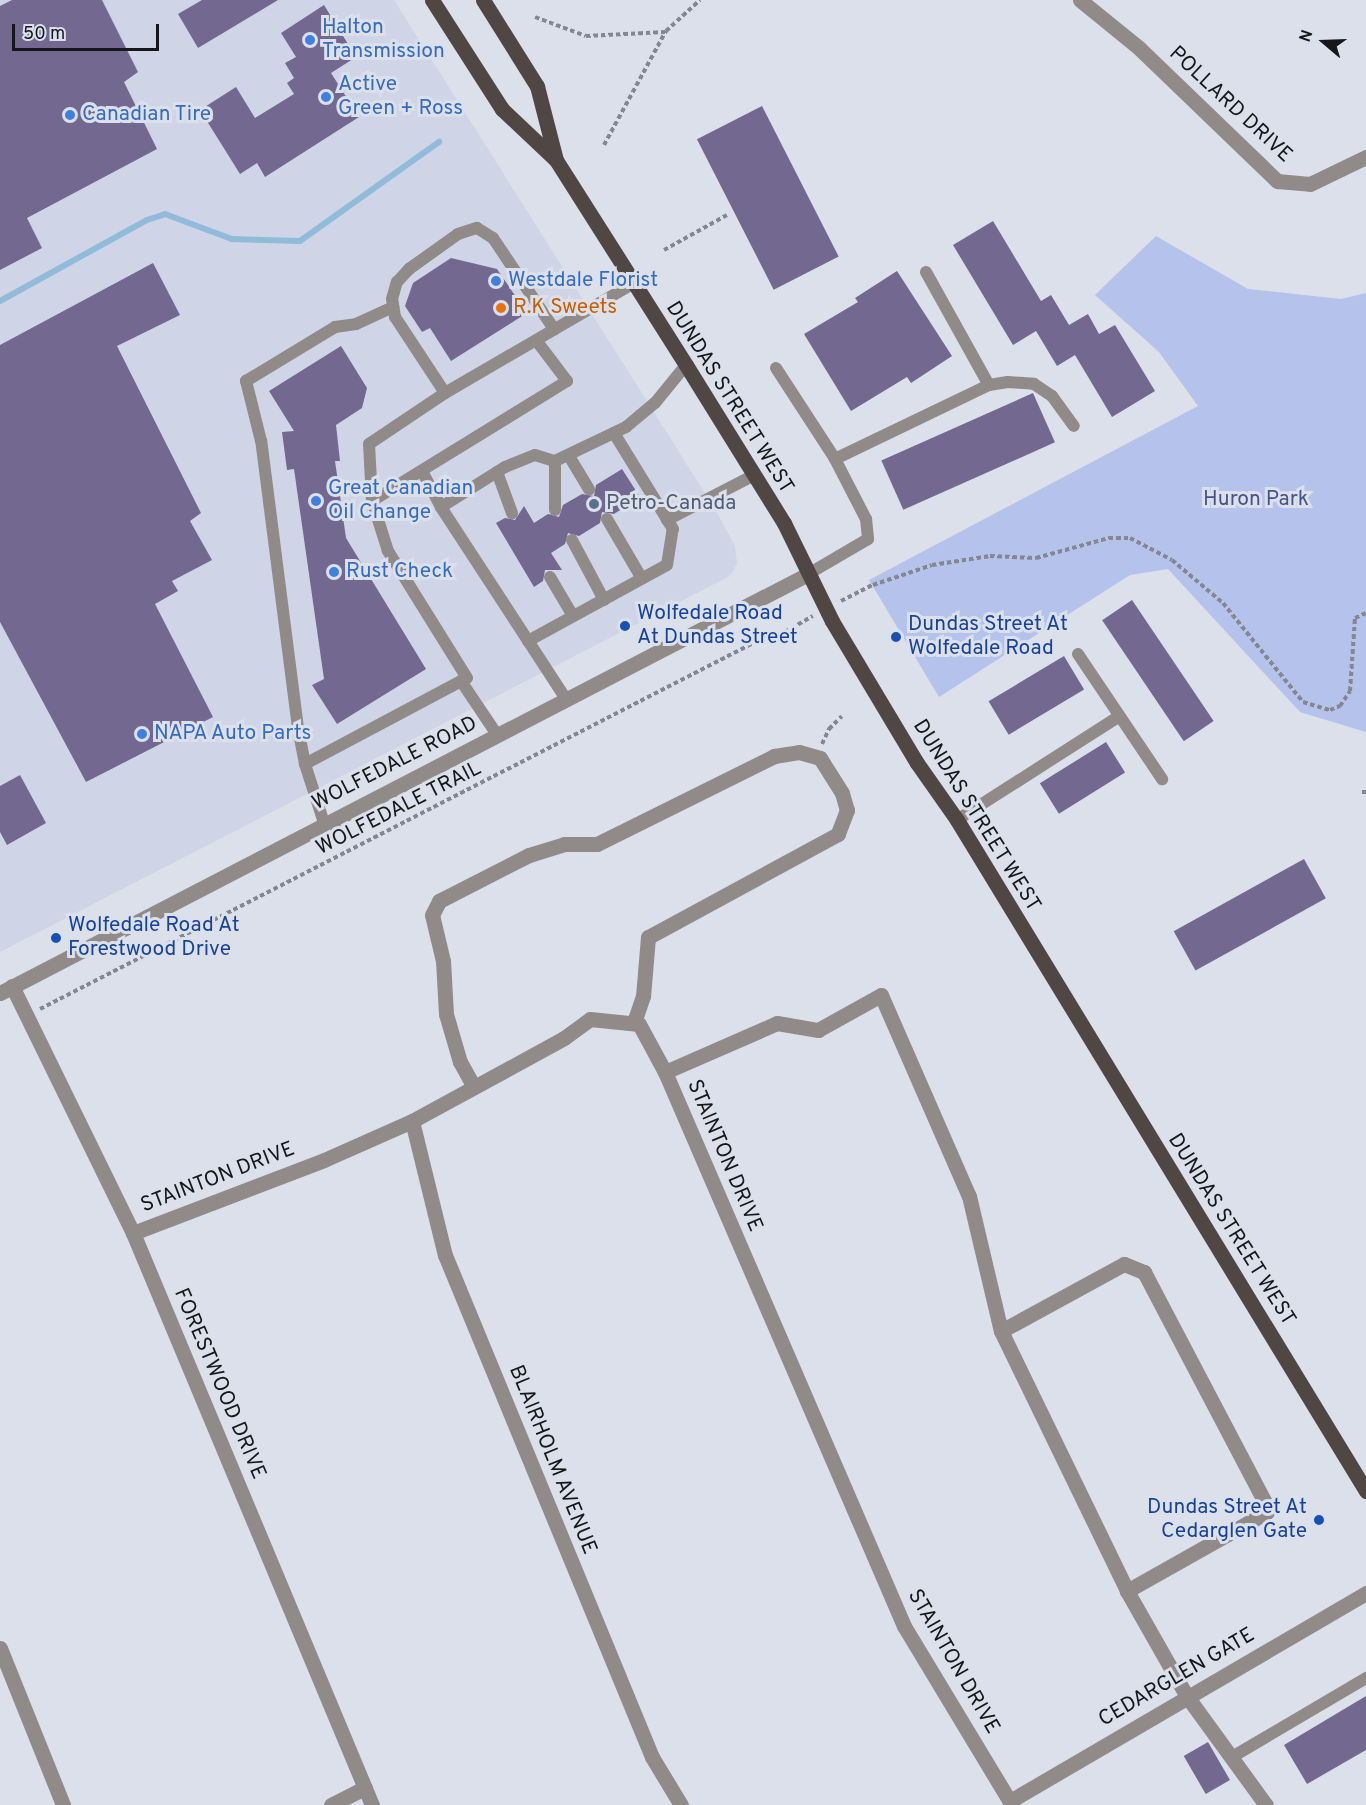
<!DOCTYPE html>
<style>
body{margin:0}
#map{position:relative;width:1366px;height:1805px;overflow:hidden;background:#dce0eb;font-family:Overpass,sans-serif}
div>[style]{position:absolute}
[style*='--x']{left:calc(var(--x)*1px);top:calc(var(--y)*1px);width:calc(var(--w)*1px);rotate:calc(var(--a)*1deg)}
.built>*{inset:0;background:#cfd5e7}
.green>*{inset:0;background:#b4c2ec}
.stream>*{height:6px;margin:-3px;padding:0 3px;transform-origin:3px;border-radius:3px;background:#91bbd9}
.building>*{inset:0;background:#736890;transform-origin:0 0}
.path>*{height:4px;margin-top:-2px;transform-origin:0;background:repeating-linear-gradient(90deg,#84878f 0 4.5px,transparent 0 7.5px)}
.service>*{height:12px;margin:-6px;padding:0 6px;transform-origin:6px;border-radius:6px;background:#908b89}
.minor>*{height:15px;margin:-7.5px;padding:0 7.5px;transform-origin:7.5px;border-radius:7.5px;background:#908b89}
.tertiary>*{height:15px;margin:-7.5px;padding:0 7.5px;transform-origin:7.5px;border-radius:7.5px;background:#908b89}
.primary>*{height:15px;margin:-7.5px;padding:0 7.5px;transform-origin:7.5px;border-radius:7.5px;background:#504644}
.dots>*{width:16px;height:16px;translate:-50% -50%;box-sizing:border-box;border:3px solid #dce0eb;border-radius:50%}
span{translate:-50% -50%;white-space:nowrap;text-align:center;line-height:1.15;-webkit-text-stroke:6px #dce0eb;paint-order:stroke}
.shop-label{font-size:21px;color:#366cbe}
.left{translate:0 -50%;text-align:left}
.street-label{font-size:21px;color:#15171b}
.food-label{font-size:21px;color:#c56008}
.park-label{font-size:21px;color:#44548b}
.service-label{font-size:21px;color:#4e5e75}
.transit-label{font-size:21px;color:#164399}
.right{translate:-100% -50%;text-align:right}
.north{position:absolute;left:1294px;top:12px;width:60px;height:60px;-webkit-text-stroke:4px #dce0eb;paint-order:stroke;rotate:289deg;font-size:16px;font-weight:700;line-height:24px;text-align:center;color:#15171b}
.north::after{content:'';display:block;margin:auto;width:21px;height:27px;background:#15171b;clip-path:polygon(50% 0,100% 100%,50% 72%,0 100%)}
.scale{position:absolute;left:12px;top:24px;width:147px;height:27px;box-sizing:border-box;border:3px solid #15171b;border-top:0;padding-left:8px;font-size:18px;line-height:21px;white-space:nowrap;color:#15171b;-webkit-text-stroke:4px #dce0eb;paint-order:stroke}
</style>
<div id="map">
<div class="built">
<i style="clip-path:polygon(0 0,394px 0,715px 509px,735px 546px,737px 564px,730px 576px,0 952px)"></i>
</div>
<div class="green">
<i style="clip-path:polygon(1156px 236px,1248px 289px,1341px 299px,1366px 293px,1366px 732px,1300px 712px,1168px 569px,1130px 575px,939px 697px,869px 580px,1198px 406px,1159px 352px,1095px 295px)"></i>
</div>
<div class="stream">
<i style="--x:0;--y:301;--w:168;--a:-28.9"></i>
<i style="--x:147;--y:220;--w:19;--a:-18"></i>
<i style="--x:165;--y:214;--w:72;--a:20.5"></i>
<i style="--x:232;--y:239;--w:68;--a:1.7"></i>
<i style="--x:300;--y:241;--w:171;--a:-35.5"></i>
</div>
<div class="building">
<i style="clip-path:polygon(12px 0,102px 0,138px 72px,124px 82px,157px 149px,27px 218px,42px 248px,0 270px,0 6px)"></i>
<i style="clip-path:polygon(202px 0,278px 0,198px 48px,178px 14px)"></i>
<i style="clip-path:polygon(324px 5px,356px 57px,331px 73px,359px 117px,265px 177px,257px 163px,240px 174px,200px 110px,236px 87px,255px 118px,294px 94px,287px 83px,294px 78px,285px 63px,296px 57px,281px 33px)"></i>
<i style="left:762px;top:106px;width:169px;height:73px;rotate:63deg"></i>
<i style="clip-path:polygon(993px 221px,1041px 301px,1051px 295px,1069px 325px,1088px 314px,1099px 334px,1115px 325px,1155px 391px,1112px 417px,1075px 355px,1057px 366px,1036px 331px,1013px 345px,953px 245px)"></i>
<i style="clip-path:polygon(451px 258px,497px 269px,527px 313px,451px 361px,430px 328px,422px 332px,405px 306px,413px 283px)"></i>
<i style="clip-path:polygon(153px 263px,180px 315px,117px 346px,201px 513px,190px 521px,212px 560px,172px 581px,178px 591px,155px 604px,213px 717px,86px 782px,0 622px,0 345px)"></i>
<i style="clip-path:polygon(897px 271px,952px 356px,911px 383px,907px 377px,851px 411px,804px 334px,858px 302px,855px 298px)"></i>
<i style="clip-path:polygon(341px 346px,367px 388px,362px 408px,336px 425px,340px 461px,335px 461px,346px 538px,426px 669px,337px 724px,312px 685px,324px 679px,294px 469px,287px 470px,282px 432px,294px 431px,269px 391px)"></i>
<i style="left:1033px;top:393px;width:54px;height:166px;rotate:66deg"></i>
<i style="clip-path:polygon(622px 469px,640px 497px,614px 514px,602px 512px,600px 523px,579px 536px,568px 533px,565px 544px,551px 553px,562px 570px,545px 570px,543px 581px,534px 587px,496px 523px,505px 518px,515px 520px,524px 506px,534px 523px,548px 514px,559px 517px,563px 505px,582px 494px,594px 496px,596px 485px)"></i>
<i style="left:1132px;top:600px;width:146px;height:36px;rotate:56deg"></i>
<i style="left:1064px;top:656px;width:39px;height:88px;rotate:59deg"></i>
<i style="left:1106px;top:742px;width:36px;height:78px;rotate:58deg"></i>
<i style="clip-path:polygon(20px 775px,46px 823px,7px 845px,0 832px,0 786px)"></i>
<i style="left:1304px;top:859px;width:45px;height:149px;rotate:61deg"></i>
<i style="clip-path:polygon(1366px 1696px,1366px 1750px,1307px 1784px,1284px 1745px)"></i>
<i style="left:1208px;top:1742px;width:44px;height:28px;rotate:60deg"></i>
</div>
<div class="path">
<i style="--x:535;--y:17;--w:54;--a:20.4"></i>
<i style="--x:586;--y:36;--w:79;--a:-2.9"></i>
<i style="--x:604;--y:145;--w:130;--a:-61.5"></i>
<i style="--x:666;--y:31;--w:46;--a:-42.4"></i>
<i style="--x:664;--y:250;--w:72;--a:-29.1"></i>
<i style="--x:841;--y:601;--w:36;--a:-27"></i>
<i style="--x:873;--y:585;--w:62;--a:-18.7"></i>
<i style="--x:932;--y:565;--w:59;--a:-8.8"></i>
<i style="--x:990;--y:556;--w:46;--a:2.5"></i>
<i style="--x:1036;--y:558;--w:76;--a:-15.3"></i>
<i style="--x:1109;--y:538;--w:21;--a:0"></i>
<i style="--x:1130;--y:538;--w:47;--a:27.6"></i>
<i style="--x:1172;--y:560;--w:67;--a:40.1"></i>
<i style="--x:1223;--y:603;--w:127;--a:51.1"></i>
<i style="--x:1303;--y:702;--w:28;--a:17"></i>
<i style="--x:1330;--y:710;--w:11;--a:-22"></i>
<i style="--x:1340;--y:706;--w:18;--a:-56"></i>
<i style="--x:1350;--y:691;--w:73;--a:-86.1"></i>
<i style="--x:1355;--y:618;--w:12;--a:-24"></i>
<i style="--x:822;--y:744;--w:17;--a:-65"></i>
<i style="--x:829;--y:729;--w:18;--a:-45"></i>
<i style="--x:1362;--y:792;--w:4;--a:0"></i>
<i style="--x:40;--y:1009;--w:824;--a:-27.16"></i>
<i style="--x:773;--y:633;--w:12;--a:-5"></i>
<i style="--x:785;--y:632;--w:32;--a:-30"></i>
</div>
<div class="service">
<i style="--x:926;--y:272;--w:129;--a:60.9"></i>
<i style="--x:776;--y:368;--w:108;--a:57"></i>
<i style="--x:835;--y:459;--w:68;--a:62.7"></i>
<i style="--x:866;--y:519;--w:20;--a:84"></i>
<i style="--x:868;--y:539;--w:69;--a:149.7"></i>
<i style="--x:445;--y:393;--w:91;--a:-123.3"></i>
<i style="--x:395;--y:317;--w:18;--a:-99"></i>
<i style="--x:392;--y:299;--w:18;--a:-74"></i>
<i style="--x:397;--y:282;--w:18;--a:-47"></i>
<i style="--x:409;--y:269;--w:60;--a:-35.5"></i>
<i style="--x:458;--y:234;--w:20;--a:-18"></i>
<i style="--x:477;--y:228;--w:19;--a:32"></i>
<i style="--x:493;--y:238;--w:110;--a:56.2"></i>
<i style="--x:569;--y:456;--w:39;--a:59"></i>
<i style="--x:835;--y:459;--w:171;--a:-25.7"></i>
<i style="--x:989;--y:385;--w:19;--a:-9"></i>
<i style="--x:1008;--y:382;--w:26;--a:4"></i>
<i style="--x:1034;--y:384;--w:22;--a:34"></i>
<i style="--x:1052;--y:396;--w:37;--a:54"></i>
<i style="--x:555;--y:461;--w:49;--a:90"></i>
<i style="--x:422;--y:471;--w:41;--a:62.2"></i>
<i style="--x:497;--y:472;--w:44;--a:69.9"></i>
<i style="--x:372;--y:501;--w:57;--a:-93"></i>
<i style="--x:369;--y:444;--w:92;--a:-33.9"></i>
<i style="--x:445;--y:393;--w:216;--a:-30.2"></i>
<i style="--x:607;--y:519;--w:69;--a:59.7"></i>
<i style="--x:667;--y:520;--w:98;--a:-27.3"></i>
<i style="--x:572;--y:540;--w:68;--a:61.9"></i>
<i style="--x:550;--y:577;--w:45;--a:59.5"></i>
<i style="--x:528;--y:641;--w:158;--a:-28.7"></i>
<i style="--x:667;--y:565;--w:36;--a:-81"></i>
<i style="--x:673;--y:529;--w:113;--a:-121.6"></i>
<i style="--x:1078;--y:654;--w:151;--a:56.1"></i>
<i style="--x:461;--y:681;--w:66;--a:56.1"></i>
<i style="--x:566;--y:699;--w:229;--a:-123.1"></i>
<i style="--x:441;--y:507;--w:75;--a:-32"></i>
<i style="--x:505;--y:467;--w:32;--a:-22"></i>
<i style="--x:535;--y:455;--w:21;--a:17"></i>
<i style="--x:555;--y:461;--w:79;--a:-25.6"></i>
<i style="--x:626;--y:427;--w:38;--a:-40"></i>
<i style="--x:655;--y:403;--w:49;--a:-50.8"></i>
<i style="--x:305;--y:764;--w:183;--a:-28"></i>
<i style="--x:467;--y:678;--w:150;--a:-121.9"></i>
<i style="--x:388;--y:551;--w:52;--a:-107.7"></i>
<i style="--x:372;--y:501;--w:229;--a:-31.6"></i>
<i style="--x:567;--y:381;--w:51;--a:-127.1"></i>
<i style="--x:957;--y:820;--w:191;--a:-32.6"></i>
<i style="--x:324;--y:823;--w:62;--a:-107.9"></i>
<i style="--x:305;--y:764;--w:37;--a:-101"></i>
<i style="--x:298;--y:728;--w:289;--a:-97.3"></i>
<i style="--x:261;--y:441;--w:62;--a:-104"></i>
<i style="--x:246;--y:381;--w:104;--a:-31.2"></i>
<i style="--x:335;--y:327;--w:21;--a:-8"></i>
<i style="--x:356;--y:324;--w:41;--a:-24.7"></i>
<i style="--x:1232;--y:1757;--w:156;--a:-30.5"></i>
</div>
<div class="minor">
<i style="--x:1080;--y:0;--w:76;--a:39.1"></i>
<i style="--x:1139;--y:48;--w:192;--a:43.9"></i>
<i style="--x:1277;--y:181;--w:33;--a:5"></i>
<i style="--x:1310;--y:184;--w:62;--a:-25.7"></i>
<i style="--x:665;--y:1072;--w:122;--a:-23.6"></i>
<i style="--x:777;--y:1023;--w:42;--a:9.7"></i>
<i style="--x:818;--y:1030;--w:72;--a:-29.1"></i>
<i style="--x:881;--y:995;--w:219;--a:66.4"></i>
<i style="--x:969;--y:1196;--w:139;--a:76.7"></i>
<i style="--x:1001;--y:1331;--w:289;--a:64.1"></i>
<i style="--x:1127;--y:1591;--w:120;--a:60.4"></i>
<i style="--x:1186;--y:1695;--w:136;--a:54"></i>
<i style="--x:474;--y:1087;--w:29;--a:-119"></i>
<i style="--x:460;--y:1062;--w:50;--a:-106.3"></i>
<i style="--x:446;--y:1014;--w:53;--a:-93.2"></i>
<i style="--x:443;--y:961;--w:47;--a:-103.4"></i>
<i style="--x:432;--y:915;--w:16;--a:-63"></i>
<i style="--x:439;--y:901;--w:101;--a:-27.1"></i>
<i style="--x:529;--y:855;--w:37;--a:-17"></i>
<i style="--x:564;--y:844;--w:33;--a:0"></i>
<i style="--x:597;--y:844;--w:198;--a:-26.4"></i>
<i style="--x:774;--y:756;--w:25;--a:-9"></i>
<i style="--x:799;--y:752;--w:22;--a:16"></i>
<i style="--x:820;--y:758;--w:41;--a:57.8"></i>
<i style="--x:842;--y:793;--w:18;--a:74"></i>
<i style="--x:847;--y:810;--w:26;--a:111"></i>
<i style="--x:838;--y:834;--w:216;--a:151.5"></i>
<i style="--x:648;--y:937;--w:59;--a:94.8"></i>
<i style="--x:643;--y:996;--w:28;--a:109"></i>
<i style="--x:412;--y:1121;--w:138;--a:76.2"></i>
<i style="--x:445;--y:1255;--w:543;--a:67.59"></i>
<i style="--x:652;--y:1757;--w:56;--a:58.9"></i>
<i style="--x:133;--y:1233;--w:204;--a:-20.9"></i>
<i style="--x:324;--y:1160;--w:96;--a:-23.9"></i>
<i style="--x:412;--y:1121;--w:173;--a:-28.6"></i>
<i style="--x:564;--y:1038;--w:32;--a:-36"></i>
<i style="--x:590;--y:1019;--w:49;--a:5.8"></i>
<i style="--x:639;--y:1024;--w:55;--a:61.6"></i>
<i style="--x:665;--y:1072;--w:603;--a:66.66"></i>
<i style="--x:904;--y:1626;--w:209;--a:58.9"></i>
<i style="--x:1001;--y:1331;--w:140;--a:-28.6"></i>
<i style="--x:1124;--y:1264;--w:22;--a:22"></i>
<i style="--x:1144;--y:1272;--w:259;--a:62.3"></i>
<i style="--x:1264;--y:1501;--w:11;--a:75"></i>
<i style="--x:1267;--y:1512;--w:161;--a:150.6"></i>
<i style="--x:0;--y:1648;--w:169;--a:68.1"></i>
<i style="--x:1010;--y:1801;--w:412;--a:-30.3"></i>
</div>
<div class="tertiary">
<i style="--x:12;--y:986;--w:275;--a:63.9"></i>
<i style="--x:133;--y:1233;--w:620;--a:67.32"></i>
<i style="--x:0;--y:993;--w:910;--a:-27.41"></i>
<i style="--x:331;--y:1805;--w:38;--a:-27"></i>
</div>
<div class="primary">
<i style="--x:432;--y:0;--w:130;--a:57.3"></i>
<i style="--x:502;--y:109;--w:74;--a:43.4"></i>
<i style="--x:556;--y:160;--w:243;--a:57.6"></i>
<i style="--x:686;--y:365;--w:186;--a:58.2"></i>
<i style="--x:784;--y:523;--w:109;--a:63.9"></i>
<i style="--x:832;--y:621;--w:165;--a:59.1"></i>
<i style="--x:917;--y:763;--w:70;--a:54.9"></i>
<i style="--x:957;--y:820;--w:786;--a:58.64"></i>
<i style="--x:483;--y:0;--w:102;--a:57.9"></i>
<i style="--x:537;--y:86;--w:76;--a:75.6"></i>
</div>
<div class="dots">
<i style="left:310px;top:40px;background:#3f7fe0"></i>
<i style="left:326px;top:97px;background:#3f7fe0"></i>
<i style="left:70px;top:115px;background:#3f7fe0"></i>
<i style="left:496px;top:281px;background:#3f7fe0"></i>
<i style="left:501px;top:308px;background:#e8710a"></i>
<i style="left:316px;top:501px;background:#3f7fe0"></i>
<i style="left:594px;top:504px;background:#5c6f8a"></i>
<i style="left:334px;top:572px;background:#3f7fe0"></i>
<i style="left:625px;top:626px;background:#1a4fb4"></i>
<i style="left:896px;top:637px;background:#1a4fb4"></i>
<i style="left:142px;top:734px;background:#3f7fe0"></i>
<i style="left:56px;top:938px;background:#1a4fb4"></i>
<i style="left:1319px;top:1520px;background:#1a4fb4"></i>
</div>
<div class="shop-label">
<span class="left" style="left:322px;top:40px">Halton<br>Transmission</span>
<span class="left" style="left:338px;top:97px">Active<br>Green + Ross</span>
<span class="left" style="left:82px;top:115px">Canadian Tire</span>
<span class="left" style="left:508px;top:281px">Westdale Florist</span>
<span class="left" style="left:328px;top:501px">Great Canadian<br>Oil Change</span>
<span class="left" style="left:346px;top:572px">Rust Check</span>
<span class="left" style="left:154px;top:734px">NAPA Auto Parts</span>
</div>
<div class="street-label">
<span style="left:1230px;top:105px;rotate:43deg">POLLARD DRIVE</span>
<span style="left:729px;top:398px;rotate:58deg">DUNDAS STREET WEST</span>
<span style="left:395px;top:764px;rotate:-27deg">WOLFEDALE ROAD</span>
<span style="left:399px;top:809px;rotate:-27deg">WOLFEDALE TRAIL</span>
<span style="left:976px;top:816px;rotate:58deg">DUNDAS STREET WEST</span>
<span style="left:724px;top:1156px;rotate:67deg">STAINTON DRIVE</span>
<span style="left:218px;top:1178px;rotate:-21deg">STAINTON DRIVE</span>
<span style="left:1231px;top:1230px;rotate:58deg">DUNDAS STREET WEST</span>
<span style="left:219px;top:1384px;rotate:67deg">FORESTWOOD DRIVE</span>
<span style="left:552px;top:1460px;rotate:68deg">BLAIRHOLM AVENUE</span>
<span style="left:953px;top:1662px;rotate:60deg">STAINTON DRIVE</span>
<span style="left:1177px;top:1678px;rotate:-30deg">CEDARGLEN GATE</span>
</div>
<div class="food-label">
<span class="left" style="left:513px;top:308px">R.K Sweets</span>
</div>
<div class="park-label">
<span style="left:1256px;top:500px">Huron Park</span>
</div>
<div class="service-label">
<span class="left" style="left:606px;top:504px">Petro-Canada</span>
</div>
<div class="transit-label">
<span class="left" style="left:637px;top:626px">Wolfedale Road<br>At Dundas Street</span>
<span class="left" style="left:908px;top:637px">Dundas Street At<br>Wolfedale Road</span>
<span class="left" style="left:68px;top:938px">Wolfedale Road At<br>Forestwood Drive</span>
<span class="right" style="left:1307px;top:1520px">Dundas Street At<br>Cedarglen Gate</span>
</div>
<div class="north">N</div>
<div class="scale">50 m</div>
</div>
